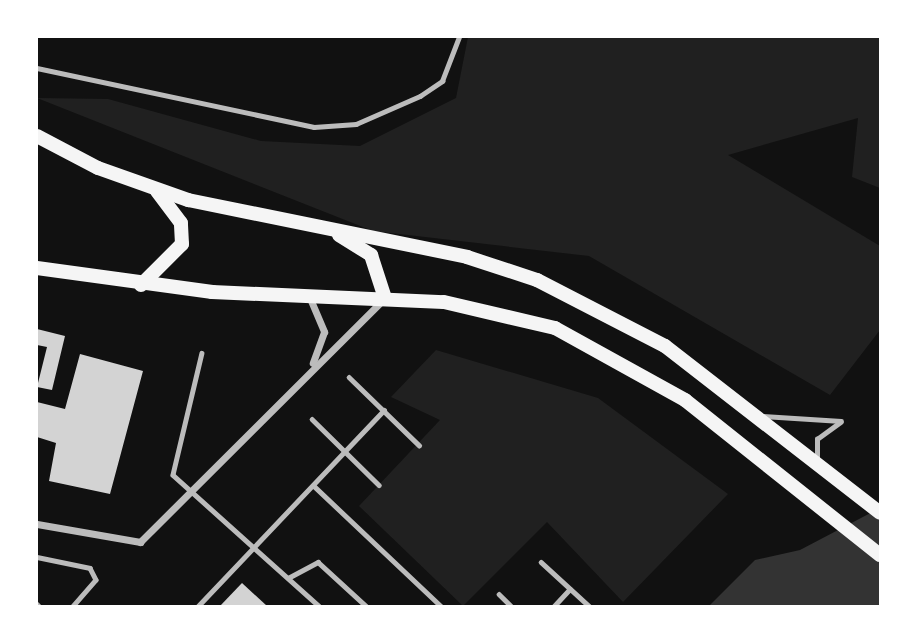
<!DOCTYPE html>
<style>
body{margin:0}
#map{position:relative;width:917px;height:643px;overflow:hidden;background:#111;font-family:"Source Sans 3",sans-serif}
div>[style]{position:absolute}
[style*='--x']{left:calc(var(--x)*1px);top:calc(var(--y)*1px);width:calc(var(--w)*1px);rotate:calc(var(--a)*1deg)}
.green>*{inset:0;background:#202020}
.water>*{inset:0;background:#333}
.building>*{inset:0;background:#d3d3d3}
.service>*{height:4.5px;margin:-2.25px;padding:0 2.25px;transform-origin:2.25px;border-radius:2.25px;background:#bcbcbc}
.minor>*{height:7px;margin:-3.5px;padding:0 3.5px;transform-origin:3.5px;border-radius:3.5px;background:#bcbcbc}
.primary>*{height:14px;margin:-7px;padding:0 7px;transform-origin:7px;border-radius:7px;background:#f5f5f5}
span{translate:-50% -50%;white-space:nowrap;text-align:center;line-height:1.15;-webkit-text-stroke:7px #fff;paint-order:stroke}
.frame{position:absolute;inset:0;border:38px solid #fff;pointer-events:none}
</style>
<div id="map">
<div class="green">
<i style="clip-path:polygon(468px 37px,880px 37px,880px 188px,852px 177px,858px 118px,728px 155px,880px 246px,880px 330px,830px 395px,589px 256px,373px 231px,37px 98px,108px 99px,261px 141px,360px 146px,456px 98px)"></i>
<i style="clip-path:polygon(436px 350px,598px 398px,728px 494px,623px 602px,547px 522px,463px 606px,359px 506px,440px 420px,391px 397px)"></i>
</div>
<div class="water">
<i style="clip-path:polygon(880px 508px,880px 606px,709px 606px,755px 560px,800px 550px)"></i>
</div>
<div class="building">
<i style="clip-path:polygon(37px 329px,65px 336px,52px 390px,37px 387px,47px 347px,37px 345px)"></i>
<i style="clip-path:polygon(80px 354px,143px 371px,110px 494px,49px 481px,56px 443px,37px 437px,37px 402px,65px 409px)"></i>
<i style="clip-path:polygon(242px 583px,267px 606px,220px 606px)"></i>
</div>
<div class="service">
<i style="--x:37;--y:68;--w:283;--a:12"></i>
<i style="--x:314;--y:127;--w:42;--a:-4.1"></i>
<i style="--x:356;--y:124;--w:70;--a:-23.6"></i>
<i style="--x:420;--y:96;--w:27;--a:-34"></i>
<i style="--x:442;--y:81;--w:47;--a:-68.9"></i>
<i style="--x:202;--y:353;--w:125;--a:103.4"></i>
<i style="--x:173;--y:475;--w:196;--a:41.9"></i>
<i style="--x:349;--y:377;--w:98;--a:44.2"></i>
<i style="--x:763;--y:416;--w:78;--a:3.7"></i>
<i style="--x:312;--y:419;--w:94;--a:44.6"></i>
<i style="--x:817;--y:460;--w:21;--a:-90"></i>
<i style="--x:817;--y:439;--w:29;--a:-36"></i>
<i style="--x:314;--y:486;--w:175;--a:43.4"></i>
<i style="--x:37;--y:557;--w:54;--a:11.7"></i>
<i style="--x:90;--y:568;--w:13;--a:63"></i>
<i style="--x:96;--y:580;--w:35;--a:131"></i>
<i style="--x:541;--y:562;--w:65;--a:42.5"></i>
<i style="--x:288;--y:578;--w:34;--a:-28"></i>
<i style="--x:318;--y:562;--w:65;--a:42.5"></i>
<i style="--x:499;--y:594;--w:17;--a:45"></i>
<i style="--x:37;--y:604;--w:3;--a:45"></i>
<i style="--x:198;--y:606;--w:270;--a:-46.5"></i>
<i style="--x:554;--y:606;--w:23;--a:-47"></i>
</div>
<div class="minor">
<i style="--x:309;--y:296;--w:39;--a:67"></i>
<i style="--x:324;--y:332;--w:33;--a:110"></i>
<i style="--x:37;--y:524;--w:105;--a:9.9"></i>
<i style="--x:140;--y:542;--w:342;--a:-44.9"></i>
</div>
<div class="primary">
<i style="--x:37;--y:136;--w:69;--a:27.7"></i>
<i style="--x:98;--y:168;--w:96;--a:19.6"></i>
<i style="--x:188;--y:200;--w:285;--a:11.5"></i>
<i style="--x:467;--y:257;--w:74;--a:18.2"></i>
<i style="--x:537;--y:280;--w:144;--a:27.3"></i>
<i style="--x:665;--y:346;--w:272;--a:37.8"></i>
<i style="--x:339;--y:235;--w:38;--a:32"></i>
<i style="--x:371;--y:255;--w:45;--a:72"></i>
<i style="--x:37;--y:268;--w:177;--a:7.8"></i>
<i style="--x:212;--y:292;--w:232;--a:2.5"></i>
<i style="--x:444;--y:302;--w:114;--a:13.2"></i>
<i style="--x:555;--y:328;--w:149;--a:29"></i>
<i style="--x:685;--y:400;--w:249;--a:38.5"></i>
<i style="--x:141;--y:285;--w:58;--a:-45"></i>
<i style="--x:182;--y:244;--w:21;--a:-93"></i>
<i style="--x:181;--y:223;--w:40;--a:-127"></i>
</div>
<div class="frame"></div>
</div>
